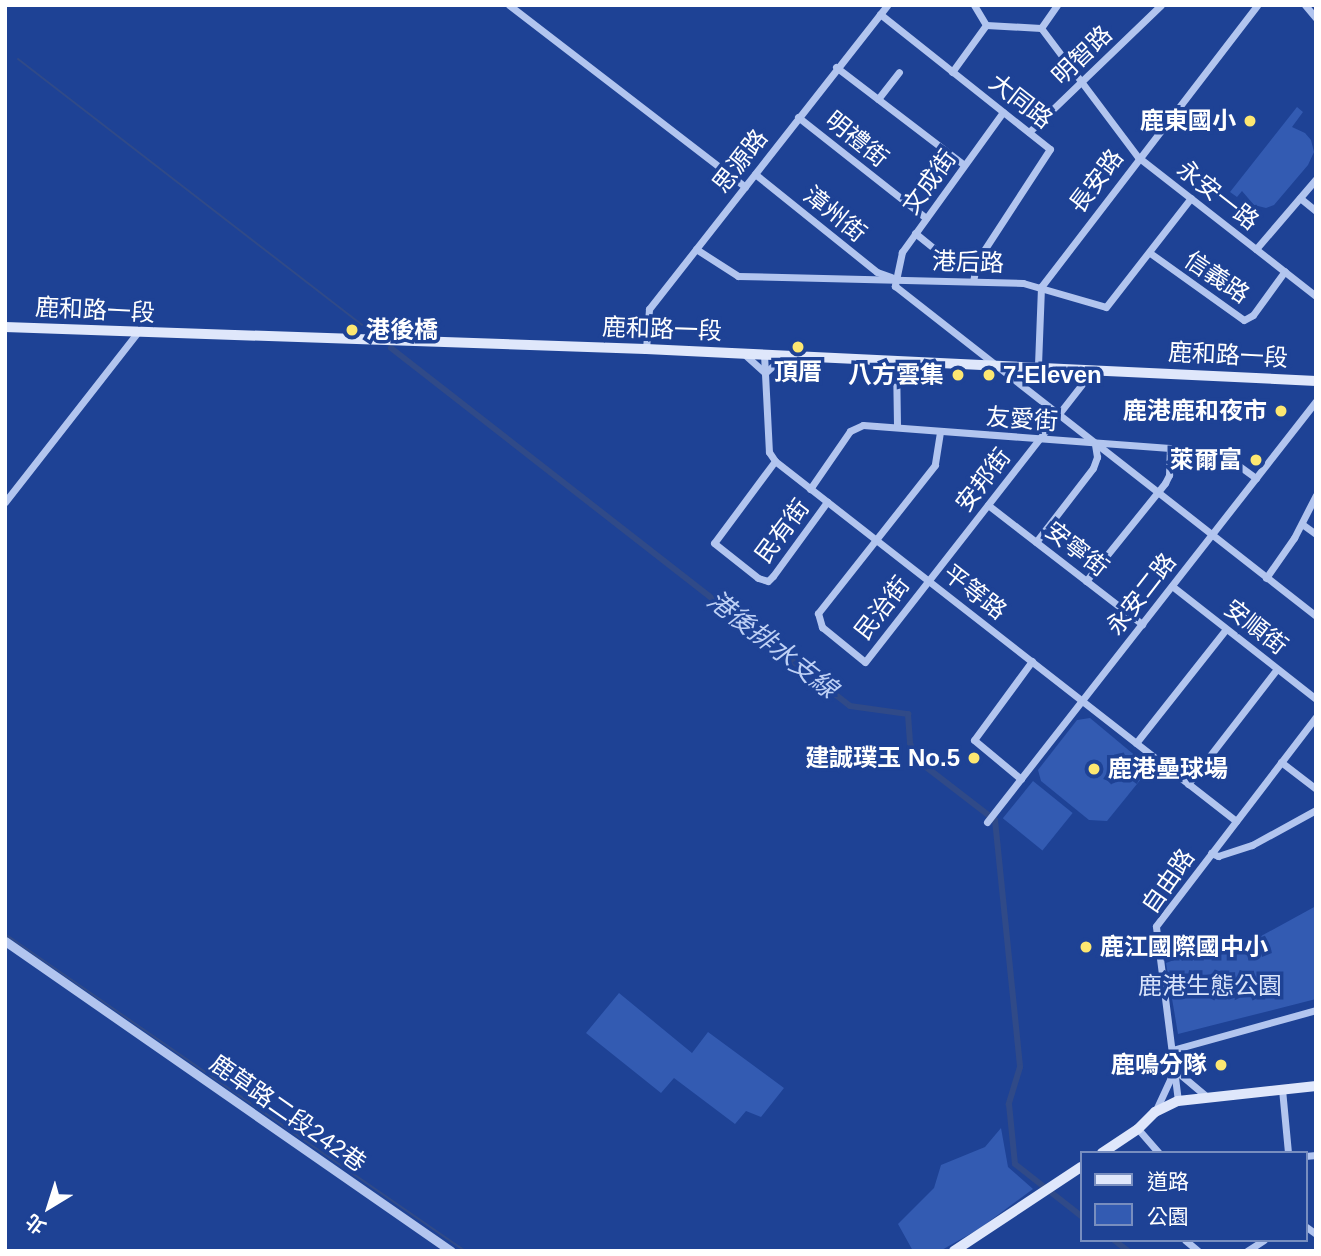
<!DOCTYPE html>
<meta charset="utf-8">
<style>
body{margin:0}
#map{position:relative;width:1321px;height:1256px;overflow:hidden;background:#1e4295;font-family:Arial,"Noto Sans TC",sans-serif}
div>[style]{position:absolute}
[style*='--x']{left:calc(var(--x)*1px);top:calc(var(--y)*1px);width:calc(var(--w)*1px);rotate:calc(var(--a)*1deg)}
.green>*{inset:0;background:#335bb2;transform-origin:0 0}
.stream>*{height:2px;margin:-1px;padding:0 1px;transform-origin:1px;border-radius:1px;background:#304a88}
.canal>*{height:6px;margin:-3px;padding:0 3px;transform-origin:3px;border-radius:3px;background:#304a88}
.minor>*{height:7px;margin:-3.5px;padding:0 3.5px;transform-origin:3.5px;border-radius:3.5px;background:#b2c5ef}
.tertiary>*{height:9px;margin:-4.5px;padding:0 4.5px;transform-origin:4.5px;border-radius:4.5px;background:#b2c5ef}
.secondary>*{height:10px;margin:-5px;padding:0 5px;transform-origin:5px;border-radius:5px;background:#dfe7fb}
.dots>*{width:19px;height:19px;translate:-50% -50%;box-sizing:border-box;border:4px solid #1e4295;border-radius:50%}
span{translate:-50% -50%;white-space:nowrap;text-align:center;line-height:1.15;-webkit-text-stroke:7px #1e4295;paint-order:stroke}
.street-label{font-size:24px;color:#fff}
.poi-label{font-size:24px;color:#fff;font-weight:700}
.right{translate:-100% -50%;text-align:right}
.left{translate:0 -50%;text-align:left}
.park-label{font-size:24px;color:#d8e3fa}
.water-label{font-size:26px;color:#bed0f5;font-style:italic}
.frame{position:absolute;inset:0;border:7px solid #fff;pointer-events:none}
.legend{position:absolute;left:1080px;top:1151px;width:228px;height:91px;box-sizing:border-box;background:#1e4295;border:2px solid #788ebf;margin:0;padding:9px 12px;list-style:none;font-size:21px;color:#fff}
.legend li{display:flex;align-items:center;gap:14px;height:35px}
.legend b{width:35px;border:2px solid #788ebf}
.north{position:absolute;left:14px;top:1172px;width:70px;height:70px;-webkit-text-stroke:5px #1e4295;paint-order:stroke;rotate:218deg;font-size:19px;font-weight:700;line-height:28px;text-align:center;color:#fff}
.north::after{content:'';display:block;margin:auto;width:24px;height:32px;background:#fff;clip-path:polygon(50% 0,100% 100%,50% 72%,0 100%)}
</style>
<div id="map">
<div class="green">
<i style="clip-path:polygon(1297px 107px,1303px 112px,1292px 127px,1305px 133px,1311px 140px,1314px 152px,1308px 165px,1274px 205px,1266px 208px,1254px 205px,1242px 191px,1237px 197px,1230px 192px)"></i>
<i style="clip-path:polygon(1090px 718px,1150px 768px,1107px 821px,1089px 820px,1041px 781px,1038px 770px,1077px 720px)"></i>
<i style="left:1033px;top:781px;width:51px;height:48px;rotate:39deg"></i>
<i style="clip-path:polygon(1316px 906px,1316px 999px,1178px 1034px,1166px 963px,1214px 945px,1232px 952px)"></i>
<i style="clip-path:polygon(619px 993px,692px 1053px,708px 1032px,784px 1088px,761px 1117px,746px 1111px,735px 1124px,674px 1078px,661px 1093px,586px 1033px)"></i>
<i style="clip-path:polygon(1001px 1128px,1008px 1167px,1033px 1189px,979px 1229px,940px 1251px,913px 1251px,898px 1224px,934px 1188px,941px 1165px,985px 1147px)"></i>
</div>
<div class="stream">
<i style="--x:18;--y:59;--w:446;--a:37.7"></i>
<i style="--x:5;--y:934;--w:559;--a:34.57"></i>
</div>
<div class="canal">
<i style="--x:391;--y:348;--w:582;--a:37.95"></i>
<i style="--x:850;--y:706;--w:59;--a:7.9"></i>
<i style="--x:908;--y:714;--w:29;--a:86"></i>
<i style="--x:910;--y:743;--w:18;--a:68"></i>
<i style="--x:917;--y:760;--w:98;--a:37.6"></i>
<i style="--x:995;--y:820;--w:248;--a:84.2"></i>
<i style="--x:1020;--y:1067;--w:39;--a:107"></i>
<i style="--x:1009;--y:1104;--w:60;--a:84.3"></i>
<i style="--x:1015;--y:1164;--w:84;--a:38.2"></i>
<i style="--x:1114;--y:1240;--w:18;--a:38"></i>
</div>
<div class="minor">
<i style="--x:509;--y:5;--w:298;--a:37.6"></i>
<i style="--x:974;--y:5;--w:23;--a:59"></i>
<i style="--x:1305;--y:5;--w:17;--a:50"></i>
<i style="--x:880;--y:14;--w:217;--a:38.5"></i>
<i style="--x:1050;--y:149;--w:134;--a:123.1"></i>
<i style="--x:977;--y:261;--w:20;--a:101"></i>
<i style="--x:986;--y:25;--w:55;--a:3.1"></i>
<i style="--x:1041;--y:28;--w:161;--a:53.1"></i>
<i style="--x:1138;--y:157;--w:226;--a:38"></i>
<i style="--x:1041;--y:28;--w:28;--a:-55"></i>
<i style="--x:836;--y:67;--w:161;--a:37.4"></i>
<i style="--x:952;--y:72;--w:58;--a:-54.1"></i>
<i style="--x:878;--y:99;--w:34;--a:-52"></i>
<i style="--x:1003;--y:112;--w:173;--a:125.8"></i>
<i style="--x:902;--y:252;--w:35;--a:102"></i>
<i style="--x:895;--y:286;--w:535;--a:38.09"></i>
<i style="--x:798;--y:117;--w:163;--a:38.3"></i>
<i style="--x:1029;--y:132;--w:183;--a:-43.9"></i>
<i style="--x:755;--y:174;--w:156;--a:38.8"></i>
<i style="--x:877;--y:272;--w:15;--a:20"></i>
<i style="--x:1300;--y:198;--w:21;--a:39"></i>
<i style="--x:915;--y:233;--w:28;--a:39"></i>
<i style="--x:696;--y:249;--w:50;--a:32.7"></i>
<i style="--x:738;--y:276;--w:285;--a:1.4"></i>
<i style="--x:1023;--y:283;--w:86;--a:16.1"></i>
<i style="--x:1106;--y:307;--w:138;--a:-52.1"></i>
<i style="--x:1256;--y:249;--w:92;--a:-49.4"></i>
<i style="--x:1150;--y:253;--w:115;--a:35.5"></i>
<i style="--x:1244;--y:320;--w:10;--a:-29"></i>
<i style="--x:1253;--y:315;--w:54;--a:-54"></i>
<i style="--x:646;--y:349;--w:40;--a:-85.7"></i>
<i style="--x:649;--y:309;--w:386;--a:-51.9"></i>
<i style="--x:744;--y:354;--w:28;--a:42"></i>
<i style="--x:765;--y:373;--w:25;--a:-42"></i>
<i style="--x:764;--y:354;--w:98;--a:87.1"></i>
<i style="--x:769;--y:452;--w:11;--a:56"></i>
<i style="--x:775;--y:461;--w:585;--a:37.99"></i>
<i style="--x:896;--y:361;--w:66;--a:89.1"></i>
<i style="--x:1038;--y:365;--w:78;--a:-87.8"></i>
<i style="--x:1041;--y:287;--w:355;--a:-52.5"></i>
<i style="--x:940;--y:432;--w:33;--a:99"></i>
<i style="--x:935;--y:465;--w:189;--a:128.3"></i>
<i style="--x:818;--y:613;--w:15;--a:74"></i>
<i style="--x:822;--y:627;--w:55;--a:39.1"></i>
<i style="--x:865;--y:662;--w:370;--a:-52"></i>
<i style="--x:775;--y:461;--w:102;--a:126.6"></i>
<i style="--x:714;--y:543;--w:56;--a:38.5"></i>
<i style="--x:758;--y:578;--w:10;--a:17"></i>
<i style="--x:768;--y:581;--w:7;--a:-45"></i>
<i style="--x:773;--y:576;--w:92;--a:-53.9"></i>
<i style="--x:810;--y:489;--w:70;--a:-55.4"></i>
<i style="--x:850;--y:431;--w:14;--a:-25"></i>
<i style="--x:863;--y:425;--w:348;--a:4.3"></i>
<i style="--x:1210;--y:451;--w:23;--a:23"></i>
<i style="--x:1231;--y:460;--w:31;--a:36"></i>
<i style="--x:5;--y:502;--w:214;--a:-52"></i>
<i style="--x:988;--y:505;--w:195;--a:37.7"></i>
<i style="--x:1302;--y:524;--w:17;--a:36"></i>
<i style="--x:1036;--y:542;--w:93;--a:-52.4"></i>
<i style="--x:1093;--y:468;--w:12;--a:-70"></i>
<i style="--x:1097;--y:457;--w:12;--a:-99"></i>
<i style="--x:1266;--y:578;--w:49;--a:-55"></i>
<i style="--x:1294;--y:538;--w:48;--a:-62.9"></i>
<i style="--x:1086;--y:581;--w:126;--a:-51.1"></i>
<i style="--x:1165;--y:483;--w:9;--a:-63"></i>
<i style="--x:1169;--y:475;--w:26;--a:-88"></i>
<i style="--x:1172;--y:586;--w:183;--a:38.1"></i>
<i style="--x:1136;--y:743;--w:145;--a:-51.7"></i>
<i style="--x:1281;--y:762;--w:44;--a:37.6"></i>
<i style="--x:1021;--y:779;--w:61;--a:-140.3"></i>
<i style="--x:974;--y:740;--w:98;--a:-53.7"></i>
<i style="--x:1188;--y:784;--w:145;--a:-52.3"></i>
<i style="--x:987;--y:822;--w:534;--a:-51.99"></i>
<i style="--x:1211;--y:853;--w:8;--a:23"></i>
<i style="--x:1218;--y:856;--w:36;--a:-18"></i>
<i style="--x:1252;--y:845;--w:73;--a:-28.7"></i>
<i style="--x:1172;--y:1050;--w:149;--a:-15.5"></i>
<i style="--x:1175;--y:1070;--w:40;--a:40"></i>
<i style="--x:1282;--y:1089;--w:64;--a:84.6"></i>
<i style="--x:1178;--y:1101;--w:176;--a:-97.2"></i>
<i style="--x:1156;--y:926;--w:263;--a:-52.6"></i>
<i style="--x:1155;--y:1112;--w:43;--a:-65.2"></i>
<i style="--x:1138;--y:1129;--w:32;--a:49"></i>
<i style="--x:1305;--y:1156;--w:11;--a:-5"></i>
<i style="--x:1305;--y:1226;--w:14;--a:36"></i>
<i style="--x:1185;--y:1240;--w:17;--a:40"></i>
<i style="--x:1247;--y:1251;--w:20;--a:-33"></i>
</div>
<div class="tertiary">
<i style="--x:5;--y:941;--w:543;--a:34.8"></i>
</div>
<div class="secondary">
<i style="--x:5;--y:327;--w:641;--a:1.97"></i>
<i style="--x:646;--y:349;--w:671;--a:2.73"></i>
<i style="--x:1102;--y:1153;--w:43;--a:-33.7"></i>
<i style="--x:1138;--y:1129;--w:24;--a:-45"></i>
<i style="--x:1155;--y:1112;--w:25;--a:-26"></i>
<i style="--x:1178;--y:1101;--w:139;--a:-6.2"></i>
<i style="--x:954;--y:1251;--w:152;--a:-33.5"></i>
</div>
<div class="dots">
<i style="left:1250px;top:121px;background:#fde771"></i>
<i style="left:352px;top:330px;background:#fde771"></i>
<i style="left:798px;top:347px;background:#fde771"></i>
<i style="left:958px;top:375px;background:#fde771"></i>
<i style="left:989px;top:375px;background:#fde771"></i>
<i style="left:1281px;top:411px;background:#fde771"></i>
<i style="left:1256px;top:460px;background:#fde771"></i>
<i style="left:974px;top:758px;background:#fde771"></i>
<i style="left:1094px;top:769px;background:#fde771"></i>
<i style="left:1086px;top:947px;background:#fde771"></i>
<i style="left:1221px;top:1065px;background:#fde771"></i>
</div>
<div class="street-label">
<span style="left:1082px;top:55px;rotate:-44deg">明智路</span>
<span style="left:1021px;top:101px;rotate:38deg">大同路</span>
<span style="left:857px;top:139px;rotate:39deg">明禮街</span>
<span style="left:740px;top:161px;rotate:-52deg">思源路</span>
<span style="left:1096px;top:181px;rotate:-53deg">長安路</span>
<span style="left:929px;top:182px;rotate:-54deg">文成街</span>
<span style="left:1218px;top:195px;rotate:38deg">永安一路</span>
<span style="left:835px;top:214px;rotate:39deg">漳州街</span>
<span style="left:968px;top:262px;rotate:2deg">港后路</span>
<span style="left:1217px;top:277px;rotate:34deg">信義路</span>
<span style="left:95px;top:310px;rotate:3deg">鹿和路一段</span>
<span style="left:662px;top:329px;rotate:2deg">鹿和路一段</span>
<span style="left:1228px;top:355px;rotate:3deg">鹿和路一段</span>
<span style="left:1022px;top:419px;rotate:4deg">友愛街</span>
<span style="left:983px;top:480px;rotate:-52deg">安邦街</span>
<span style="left:782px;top:531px;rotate:-53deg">民有街</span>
<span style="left:1077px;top:549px;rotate:38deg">安寧街</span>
<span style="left:975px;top:592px;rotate:38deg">平等路</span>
<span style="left:1141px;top:594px;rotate:-52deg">永安二路</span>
<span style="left:882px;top:608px;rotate:-52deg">民治街</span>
<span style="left:1256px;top:627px;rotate:38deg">安順街</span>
<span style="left:1168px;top:881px;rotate:-55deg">自由路</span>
<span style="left:288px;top:1113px;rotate:35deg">鹿草路二段242巷</span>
</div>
<div class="poi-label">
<span class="right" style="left:1236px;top:121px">鹿東國小</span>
<span class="left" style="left:366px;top:330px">港後橋</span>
<span style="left:798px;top:372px">頂厝</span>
<span class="right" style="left:944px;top:375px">八方雲集</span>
<span class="left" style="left:1003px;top:375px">7-Eleven</span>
<span class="right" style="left:1267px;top:411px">鹿港鹿和夜市</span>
<span class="right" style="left:1242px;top:460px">萊爾富</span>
<span class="right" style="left:960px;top:758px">建誠璞玉 No.5</span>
<span class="left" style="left:1108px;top:769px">鹿港壘球場</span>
<span class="left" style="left:1100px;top:947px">鹿江國際國中小</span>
<span class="right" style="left:1207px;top:1065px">鹿鳴分隊</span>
</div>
<div class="park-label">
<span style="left:1210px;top:986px">鹿港生態公園</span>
</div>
<div class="water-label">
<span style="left:772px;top:645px;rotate:38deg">港後排水支線</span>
</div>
<div class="frame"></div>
<ul class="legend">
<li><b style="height:9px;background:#dfe7fb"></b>道路</li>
<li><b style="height:19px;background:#335bb2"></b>公園</li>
</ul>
<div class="north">北</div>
</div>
